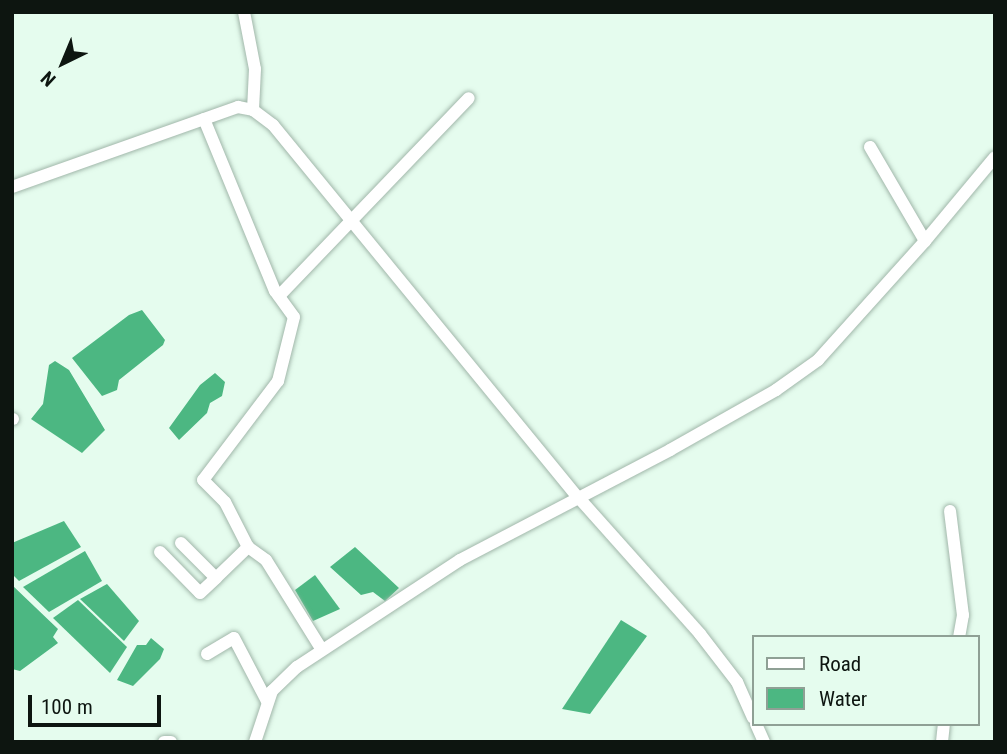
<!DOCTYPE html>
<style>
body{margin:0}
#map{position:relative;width:1007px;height:754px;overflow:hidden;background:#e5fcee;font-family:"Roboto Condensed",sans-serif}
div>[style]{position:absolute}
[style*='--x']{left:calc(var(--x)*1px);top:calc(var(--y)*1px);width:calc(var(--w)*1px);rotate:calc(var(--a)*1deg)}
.water>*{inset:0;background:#4cb782}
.roads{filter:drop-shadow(0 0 2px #a1b7aa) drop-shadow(0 0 2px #a1b7aa)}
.minor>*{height:12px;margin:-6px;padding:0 6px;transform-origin:6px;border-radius:6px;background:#fff}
span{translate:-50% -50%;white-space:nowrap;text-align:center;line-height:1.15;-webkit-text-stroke:5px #e5fcee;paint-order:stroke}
.frame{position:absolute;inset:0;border:14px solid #0d1510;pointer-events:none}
.legend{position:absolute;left:752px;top:635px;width:228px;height:91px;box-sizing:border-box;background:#e5fcee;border:2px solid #8fa095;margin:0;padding:9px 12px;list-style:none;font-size:21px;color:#0d1510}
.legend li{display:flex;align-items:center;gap:14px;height:35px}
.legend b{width:35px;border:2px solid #8fa095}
.north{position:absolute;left:28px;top:28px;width:70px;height:70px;-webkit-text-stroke:5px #e5fcee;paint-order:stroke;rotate:223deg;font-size:19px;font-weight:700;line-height:28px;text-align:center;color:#0d1510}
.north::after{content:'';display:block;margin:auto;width:24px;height:32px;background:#0d1510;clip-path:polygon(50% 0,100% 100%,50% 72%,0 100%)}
.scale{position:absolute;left:28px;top:695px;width:133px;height:32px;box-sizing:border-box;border:4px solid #0d1510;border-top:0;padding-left:9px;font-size:21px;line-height:24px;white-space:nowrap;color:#0d1510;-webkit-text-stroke:5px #e5fcee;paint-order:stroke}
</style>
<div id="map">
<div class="water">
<i style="clip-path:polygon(142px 310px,165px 340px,163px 345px,119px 380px,117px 390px,102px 396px,72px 358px,129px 315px)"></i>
<i style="clip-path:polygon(55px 361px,69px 370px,105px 430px,82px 453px,31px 419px,43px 404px,49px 365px)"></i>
<i style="clip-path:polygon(215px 373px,225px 382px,222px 396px,210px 403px,207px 413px,179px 440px,169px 428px,200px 385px)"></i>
<i style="clip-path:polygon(64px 521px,81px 547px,19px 581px,12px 574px,12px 543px)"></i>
<i style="clip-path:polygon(355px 547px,399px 588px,385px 601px,373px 592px,361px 595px,330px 567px)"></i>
<i style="clip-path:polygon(85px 551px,102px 581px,49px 612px,23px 587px)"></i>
<i style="clip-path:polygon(315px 575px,340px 609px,313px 621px,295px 590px)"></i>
<i style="clip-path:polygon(107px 584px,139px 621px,124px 641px,80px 599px)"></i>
<i style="clip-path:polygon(12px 585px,58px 629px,53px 637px,58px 643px,20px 671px,12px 669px)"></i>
<i style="clip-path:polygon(78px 600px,127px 647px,110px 673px,53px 618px)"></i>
<i style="clip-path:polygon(621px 620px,647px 636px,590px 714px,562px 709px)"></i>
<i style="clip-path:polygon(151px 638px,164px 649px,160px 659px,133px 686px,117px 680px,137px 645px,146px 645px)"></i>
</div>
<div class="roads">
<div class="minor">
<i style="--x:244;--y:12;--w:58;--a:79.1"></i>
<i style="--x:255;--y:69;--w:41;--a:92.8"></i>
<i style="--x:204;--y:119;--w:186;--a:67.6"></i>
<i style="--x:275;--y:291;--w:32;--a:54"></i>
<i style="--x:294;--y:317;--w:66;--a:104"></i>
<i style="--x:278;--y:381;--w:124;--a:127.1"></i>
<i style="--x:203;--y:480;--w:31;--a:45"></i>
<i style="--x:225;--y:502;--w:51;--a:62.9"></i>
<i style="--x:12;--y:187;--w:240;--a:-19.5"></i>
<i style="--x:238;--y:107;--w:15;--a:11"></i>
<i style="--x:253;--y:110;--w:25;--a:37"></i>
<i style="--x:273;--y:125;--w:481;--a:50.7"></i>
<i style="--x:578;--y:497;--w:183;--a:48.3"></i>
<i style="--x:700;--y:634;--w:61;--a:52.4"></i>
<i style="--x:737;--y:682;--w:39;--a:66"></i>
<i style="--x:925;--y:241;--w:109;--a:-50.2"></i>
<i style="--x:279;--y:296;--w:274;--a:-46.2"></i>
<i style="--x:12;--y:419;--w:1;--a:0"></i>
<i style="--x:950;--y:511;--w:105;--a:82.9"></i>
<i style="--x:963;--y:615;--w:22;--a:100"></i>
<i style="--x:181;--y:543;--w:49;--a:45"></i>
<i style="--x:216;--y:578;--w:45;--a:-44.1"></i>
<i style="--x:248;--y:547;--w:22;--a:36"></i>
<i style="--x:266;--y:560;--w:106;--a:58.1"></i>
<i style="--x:160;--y:552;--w:57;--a:45.7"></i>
<i style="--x:200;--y:593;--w:22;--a:-43"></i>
<i style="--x:207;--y:654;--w:31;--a:-31"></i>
<i style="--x:234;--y:638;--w:71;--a:62.4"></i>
<i style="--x:756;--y:724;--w:20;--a:66"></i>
<i style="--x:164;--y:742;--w:7;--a:0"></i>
<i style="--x:255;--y:742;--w:54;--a:-71.6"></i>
<i style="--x:272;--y:691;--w:35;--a:-44"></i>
<i style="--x:297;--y:667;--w:195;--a:-33.3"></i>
<i style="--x:460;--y:560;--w:237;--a:-27.6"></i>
<i style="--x:670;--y:450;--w:122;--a:-29.5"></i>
<i style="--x:776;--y:390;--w:52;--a:-35.5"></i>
<i style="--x:818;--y:360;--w:160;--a:-48"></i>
<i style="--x:925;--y:241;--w:109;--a:-120.3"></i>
<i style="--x:942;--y:742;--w:18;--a:-84"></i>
</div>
</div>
<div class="frame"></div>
<ul class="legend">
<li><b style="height:9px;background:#fff"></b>Road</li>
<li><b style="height:19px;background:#4cb782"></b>Water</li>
</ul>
<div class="north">N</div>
<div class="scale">100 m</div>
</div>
